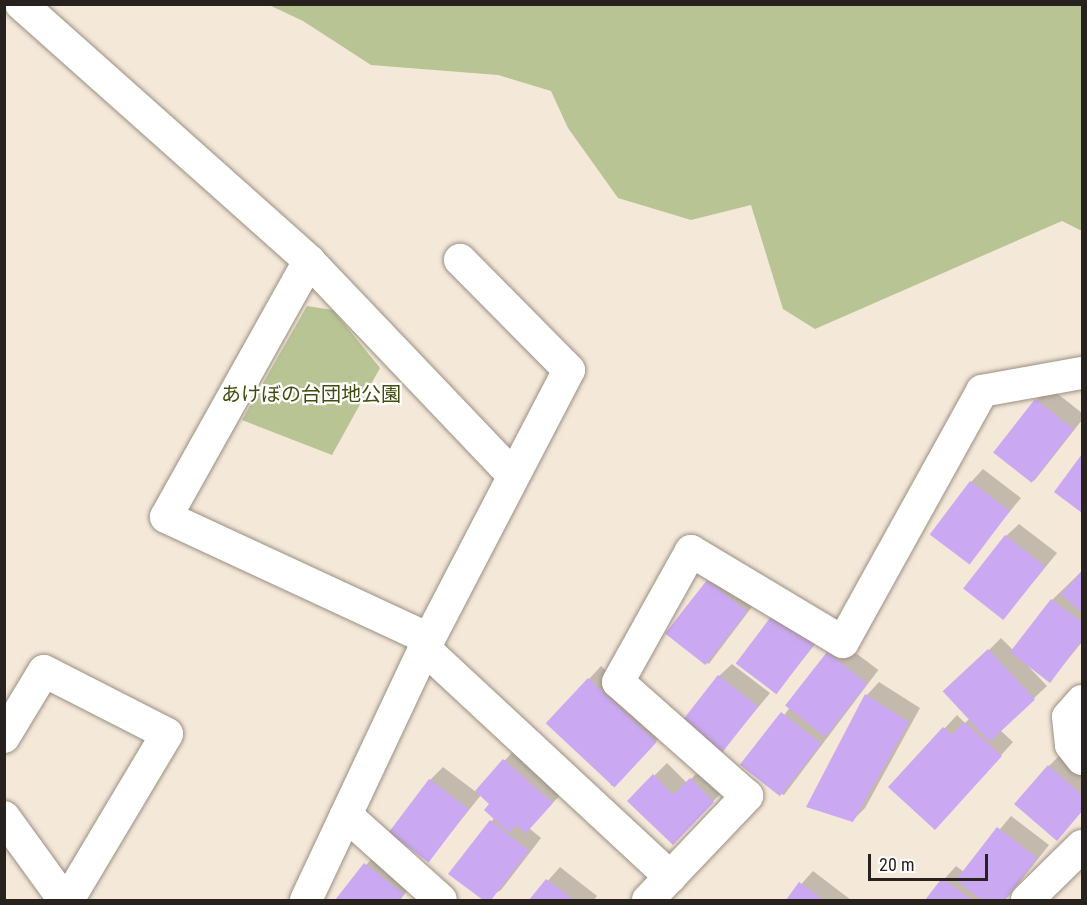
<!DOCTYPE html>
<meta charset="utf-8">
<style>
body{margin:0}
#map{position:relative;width:1087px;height:905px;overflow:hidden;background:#f4e8d9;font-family:"Roboto Condensed","Noto Sans JP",sans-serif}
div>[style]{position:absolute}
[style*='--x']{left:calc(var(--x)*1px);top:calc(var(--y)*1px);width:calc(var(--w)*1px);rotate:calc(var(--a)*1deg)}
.green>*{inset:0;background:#b8c494}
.shadow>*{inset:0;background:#0003;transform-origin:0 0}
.building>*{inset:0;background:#caa8f2;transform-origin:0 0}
.roads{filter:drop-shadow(0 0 2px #9a8f82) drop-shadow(0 0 2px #9a8f82)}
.minor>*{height:32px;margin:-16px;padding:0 16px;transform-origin:16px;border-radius:16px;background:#fff}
span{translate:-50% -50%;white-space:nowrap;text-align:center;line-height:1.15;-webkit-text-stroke:4.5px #fff;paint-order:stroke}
.park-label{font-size:20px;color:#414c0f}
.frame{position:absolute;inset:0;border:6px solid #27221d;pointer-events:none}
.scale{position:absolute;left:868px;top:854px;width:120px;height:27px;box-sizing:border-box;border:3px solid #27221d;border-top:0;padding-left:8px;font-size:18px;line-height:21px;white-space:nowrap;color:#27221d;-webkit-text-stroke:4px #fff;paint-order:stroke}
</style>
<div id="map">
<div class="green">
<i style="clip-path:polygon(269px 5px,1082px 5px,1082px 231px,1062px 221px,815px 329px,783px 309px,751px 205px,691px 220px,618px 198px,568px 128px,551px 91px,498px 75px,371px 65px,303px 21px)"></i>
<i style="clip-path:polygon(307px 306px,333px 310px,380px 368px,332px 455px,242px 420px)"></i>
</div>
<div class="shadow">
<i style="clip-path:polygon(1049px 387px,1082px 413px,1082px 420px,1034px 481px,1036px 400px)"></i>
<i style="clip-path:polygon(1082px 457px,1082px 512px,1056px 491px)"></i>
<i style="clip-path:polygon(983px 469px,1021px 498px,968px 562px,971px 482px)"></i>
<i style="clip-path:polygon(1019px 524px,1057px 553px,1004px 618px,1006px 536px)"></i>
<i style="left:721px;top:568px;width:48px;height:84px;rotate:37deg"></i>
<i style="clip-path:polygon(1082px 571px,1082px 642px,1050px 681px,1028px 666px,1047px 686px,1000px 730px,1013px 742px,947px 815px,890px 787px,957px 715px,965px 723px,971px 717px,989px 650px,1001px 638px,1013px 650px,1052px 600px)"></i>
<i style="clip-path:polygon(828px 628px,776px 693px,738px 663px)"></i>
<i style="left:840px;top:641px;width:48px;height:157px;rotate:37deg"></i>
<i style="clip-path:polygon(732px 664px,770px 693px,717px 757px,719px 676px)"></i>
<i style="clip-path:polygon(601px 666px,669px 728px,611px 786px,589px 679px)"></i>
<i style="clip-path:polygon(879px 682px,920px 708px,865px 808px,852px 821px,867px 695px)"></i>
<i style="clip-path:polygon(517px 747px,565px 790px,529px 828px,541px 838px,501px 890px,485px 900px,450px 874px,495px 817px,491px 804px,481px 795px,428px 861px,430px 780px,443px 767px,476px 792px)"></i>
<i style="clip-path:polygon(1062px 753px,1082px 771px,1082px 811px,1069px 826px,1049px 766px)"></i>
<i style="clip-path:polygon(667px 763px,687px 783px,704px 766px,726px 788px,673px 843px,629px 801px)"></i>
<i style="clip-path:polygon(1011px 816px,1049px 845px,1008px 897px,1005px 900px,926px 900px,956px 866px,964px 872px)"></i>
<i style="clip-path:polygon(378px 851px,416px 880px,400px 900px,337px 900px)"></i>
<i style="clip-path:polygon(560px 867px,597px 896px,594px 900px,531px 900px)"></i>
<i style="clip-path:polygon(813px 871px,851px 900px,787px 900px)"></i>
</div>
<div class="building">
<i style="left:1035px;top:399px;width:49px;height:68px;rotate:38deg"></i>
<i style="clip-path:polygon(1082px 454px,1082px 513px,1054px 492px)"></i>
<i style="left:970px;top:481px;width:50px;height:67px;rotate:37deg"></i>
<i style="left:1005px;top:535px;width:51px;height:68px;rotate:38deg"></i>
<i style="clip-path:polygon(1082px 571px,1082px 613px,1061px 594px)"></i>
<i style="left:707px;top:580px;width:51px;height:68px;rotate:38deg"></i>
<i style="clip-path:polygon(1051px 599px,1082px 622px,1082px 640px,1050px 683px,1010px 652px)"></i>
<i style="left:776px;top:610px;width:51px;height:67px;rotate:37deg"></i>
<i style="left:988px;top:649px;width:69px;height:62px;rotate:47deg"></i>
<i style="left:827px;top:652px;width:51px;height:68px;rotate:38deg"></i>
<i style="left:718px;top:675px;width:51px;height:68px;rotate:38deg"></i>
<i style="left:588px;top:678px;width:94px;height:62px;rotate:43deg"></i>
<i style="clip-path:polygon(865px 694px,909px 722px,853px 822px,806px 807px)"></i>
<i style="left:781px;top:712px;width:51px;height:67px;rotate:38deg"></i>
<i style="clip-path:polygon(964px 722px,1002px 756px,935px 830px,888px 787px,943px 727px,952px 735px)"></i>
<i style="clip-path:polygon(503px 759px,553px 803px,526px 833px,516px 825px,509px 833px,484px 810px,489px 804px,475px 791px)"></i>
<i style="clip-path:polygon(1048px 765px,1082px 795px,1082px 811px,1057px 841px,1014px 804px)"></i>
<i style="clip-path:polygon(653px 774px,673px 795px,690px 778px,714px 802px,673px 845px,627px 801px)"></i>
<i style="left:429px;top:779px;width:50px;height:67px;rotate:37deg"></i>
<i style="clip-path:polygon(490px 820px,529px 851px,491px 900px,483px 900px,448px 874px)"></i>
<i style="clip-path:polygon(997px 827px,1037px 858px,1004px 900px,982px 900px,956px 880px)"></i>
<i style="clip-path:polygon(364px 863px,404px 894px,399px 900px,335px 900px)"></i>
<i style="clip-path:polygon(942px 878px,972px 900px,925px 900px)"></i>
<i style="clip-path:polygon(546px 879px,574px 900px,529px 900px)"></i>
<i style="clip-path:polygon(799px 882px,823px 900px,786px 900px)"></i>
</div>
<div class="roads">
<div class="minor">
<i style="--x:21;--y:4;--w:386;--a:41.7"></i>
<i style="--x:309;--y:261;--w:294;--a:46.4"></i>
<i style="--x:309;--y:261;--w:293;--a:119.2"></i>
<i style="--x:166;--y:517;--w:290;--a:24.9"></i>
<i style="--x:425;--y:649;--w:335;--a:42.9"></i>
<i style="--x:1082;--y:701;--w:21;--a:131"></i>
<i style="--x:1068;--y:717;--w:28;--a:84"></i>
<i style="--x:1071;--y:745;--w:18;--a:52"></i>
<i style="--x:4;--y:737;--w:77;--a:-58.8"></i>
<i style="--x:44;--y:671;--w:138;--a:27.1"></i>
<i style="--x:167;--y:734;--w:193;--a:120.8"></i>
<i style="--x:346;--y:815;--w:127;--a:41.8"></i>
<i style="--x:4;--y:817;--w:102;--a:54.1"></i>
<i style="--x:306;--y:900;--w:289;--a:-64.8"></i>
<i style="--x:429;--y:639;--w:303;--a:-62.5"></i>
<i style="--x:569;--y:370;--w:155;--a:-134.7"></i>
<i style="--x:648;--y:900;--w:144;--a:-46.4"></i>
<i style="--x:747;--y:796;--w:172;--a:-138.5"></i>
<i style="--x:618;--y:682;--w:150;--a:-60.9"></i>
<i style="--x:691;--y:551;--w:177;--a:30.9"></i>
<i style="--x:843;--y:642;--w:287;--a:-61"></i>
<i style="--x:982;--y:391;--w:102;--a:-10.2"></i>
<i style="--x:1027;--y:900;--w:77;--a:-44.5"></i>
</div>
</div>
<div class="park-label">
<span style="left:311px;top:394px">あけぼの台団地公園</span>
</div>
<div class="frame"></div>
<div class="scale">20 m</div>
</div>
